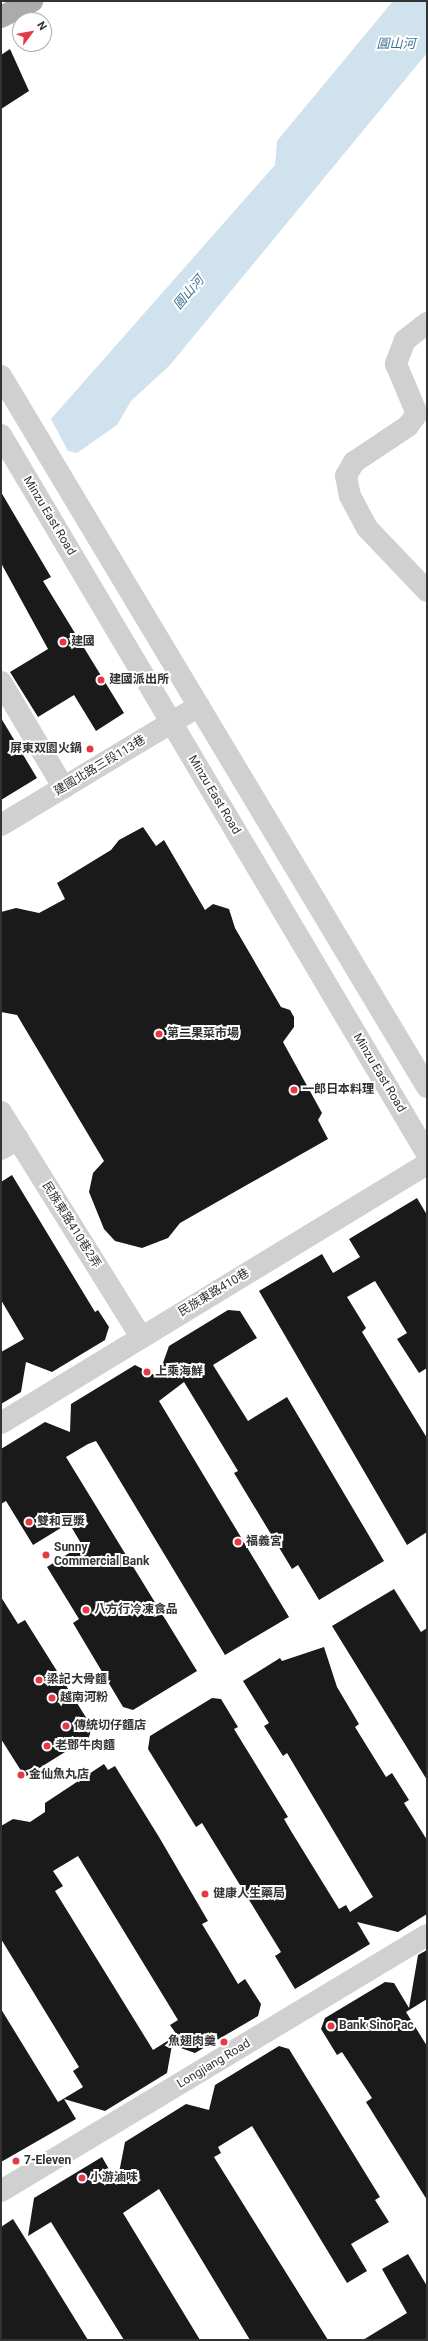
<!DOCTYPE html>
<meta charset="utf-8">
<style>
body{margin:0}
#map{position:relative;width:428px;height:2341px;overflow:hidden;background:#fff;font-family:Roboto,"Noto Sans TC",sans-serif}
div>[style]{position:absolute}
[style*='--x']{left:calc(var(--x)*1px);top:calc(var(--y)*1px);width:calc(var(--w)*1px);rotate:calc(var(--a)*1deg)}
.water>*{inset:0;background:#cfe2ee}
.building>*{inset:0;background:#1a1a1a}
.minor>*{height:22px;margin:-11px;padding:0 11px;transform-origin:11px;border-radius:11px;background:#d0d0d0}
.major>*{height:22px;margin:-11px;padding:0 11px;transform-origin:11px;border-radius:11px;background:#ababab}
.dots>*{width:11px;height:11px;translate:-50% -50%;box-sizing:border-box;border:2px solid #fff;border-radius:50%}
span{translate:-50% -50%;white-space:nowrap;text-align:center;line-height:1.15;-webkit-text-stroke:4px #fff;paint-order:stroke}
.street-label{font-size:12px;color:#333}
.poi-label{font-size:12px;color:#333;font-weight:700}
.left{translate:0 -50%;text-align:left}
.right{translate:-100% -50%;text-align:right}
.water-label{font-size:13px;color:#3f7597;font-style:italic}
.frame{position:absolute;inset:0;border:2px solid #333;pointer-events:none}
.north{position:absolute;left:12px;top:12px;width:40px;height:40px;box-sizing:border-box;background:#fff;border:1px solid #adadad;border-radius:50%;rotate:58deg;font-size:11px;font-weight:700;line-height:16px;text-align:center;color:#333}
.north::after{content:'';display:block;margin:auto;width:14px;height:18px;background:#e63946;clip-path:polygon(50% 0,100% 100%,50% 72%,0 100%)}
</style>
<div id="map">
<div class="water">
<i style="clip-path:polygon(393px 1px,427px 1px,427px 53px,170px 365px,131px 401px,117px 425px,77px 453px,68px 451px,51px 419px,275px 165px,277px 141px)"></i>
</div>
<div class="building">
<i style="clip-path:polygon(10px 49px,29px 91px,1px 109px,1px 55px)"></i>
<i style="clip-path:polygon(1px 492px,51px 577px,43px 581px,124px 713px,96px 731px,74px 695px,38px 717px,10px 672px,48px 649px,1px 563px)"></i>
<i style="clip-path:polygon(1px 718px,37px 778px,1px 800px)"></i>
<i style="clip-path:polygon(143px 827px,156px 846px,164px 840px,205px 910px,213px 904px,229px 909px,235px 928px,281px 1007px,290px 1010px,294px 1017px,294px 1027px,283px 1042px,322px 1113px,318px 1120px,328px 1139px,180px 1223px,168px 1238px,142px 1248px,115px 1241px,104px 1229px,89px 1192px,93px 1173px,104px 1161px,17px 1015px,1px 1012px,1px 912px,16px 908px,39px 913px,65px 899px,57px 883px,111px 850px,119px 840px)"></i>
<i style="clip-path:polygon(12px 1175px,95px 1312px,98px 1310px,109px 1327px,105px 1340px,52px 1372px,26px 1362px,21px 1392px,1px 1404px,1px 1352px,24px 1339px,1px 1300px,1px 1182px)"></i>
<i style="clip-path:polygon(417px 1198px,427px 1215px,427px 1368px,419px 1373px,397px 1339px,407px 1333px,375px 1281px,347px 1297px,366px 1328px,362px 1332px,427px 1438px,427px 1532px,407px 1545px,259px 1291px,322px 1254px,333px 1273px,360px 1257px,349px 1239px)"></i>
<i style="clip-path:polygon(228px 1310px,240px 1311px,257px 1338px,213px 1365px,248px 1421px,287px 1397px,384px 1561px,319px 1600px,298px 1565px,292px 1569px,234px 1473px,238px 1471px,184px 1382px,159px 1401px,289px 1617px,225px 1655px,96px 1441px,88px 1444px,66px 1457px,197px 1671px,133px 1710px,123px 1707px,73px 1623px,79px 1619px,47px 1567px,82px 1545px,69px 1523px,33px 1545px,6px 1501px,1px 1504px,1px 1449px,45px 1422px,70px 1432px,71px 1404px,135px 1365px,158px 1377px,169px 1346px)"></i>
<i style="clip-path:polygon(394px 1589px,421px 1632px,427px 1628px,427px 1780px,332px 1626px)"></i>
<i style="clip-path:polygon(1px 1597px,18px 1624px,25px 1620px,92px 1727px,89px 1737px,25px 1777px,1px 1739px)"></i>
<i style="clip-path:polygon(324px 1647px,337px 1687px,359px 1724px,355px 1727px,386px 1777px,392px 1773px,409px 1800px,404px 1803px,427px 1840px,427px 1914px,398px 1932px,357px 1922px,370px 1944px,295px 1989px,275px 1956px,281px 1952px,202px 1823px,196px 1827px,148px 1749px,150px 1736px,212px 1698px,221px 1699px,238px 1727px,234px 1729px,288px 1817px,284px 1819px,291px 1831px,339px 1909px,346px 1905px,350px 1912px,373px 1897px,287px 1753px,283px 1756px,264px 1726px,269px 1723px,243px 1681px,280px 1658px,282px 1661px)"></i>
<i style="clip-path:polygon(evenodd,104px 1764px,108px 1770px,115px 1766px,159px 1837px,208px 1921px,202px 1924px,219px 1952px,238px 1984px,245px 1979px,261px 2004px,258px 2016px,195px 2053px,172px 2045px,167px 2073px,105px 2111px,64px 2099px,76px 2119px,1px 2162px,1px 2009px,58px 2102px,83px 2087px,73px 2071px,79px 2067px,1px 1939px,1px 1826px,13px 1819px,30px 1822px,45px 1812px,45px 1803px,104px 1764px,78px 1856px,178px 2020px,170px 2025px,177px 2035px,153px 2050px,55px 1891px,63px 1886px,53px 1871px,78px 1856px)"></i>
<i style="clip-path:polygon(427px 1950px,427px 1999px,406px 2012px,427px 2046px,427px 2200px,366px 2102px,372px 2098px,342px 2052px,337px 2055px,321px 2029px,325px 2018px,385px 1982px,394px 1983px,409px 2008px,418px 1955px)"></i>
<i style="clip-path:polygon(279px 2046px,289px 2049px,380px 2197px,375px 2200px,389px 2222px,351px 2244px,367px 2271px,347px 2283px,252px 2126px,218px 2147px,221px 2153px,214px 2157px,328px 2340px,250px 2340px,159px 2189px,123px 2213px,200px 2340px,124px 2340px,51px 2222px,28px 2236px,34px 2198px,102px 2157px,117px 2183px,125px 2142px,186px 2104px,209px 2110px,215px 2085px)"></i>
<i style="clip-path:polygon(13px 2219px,33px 2251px,88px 2340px,1px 2340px,1px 2227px)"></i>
<i style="clip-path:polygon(408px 2254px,427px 2286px,427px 2340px,363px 2340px,407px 2313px,382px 2269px)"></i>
</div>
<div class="minor">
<i style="--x:427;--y:323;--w:28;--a:142"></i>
<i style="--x:405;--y:340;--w:26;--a:111"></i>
<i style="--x:396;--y:364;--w:54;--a:67.2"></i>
<i style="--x:417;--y:414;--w:15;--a:127"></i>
<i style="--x:408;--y:426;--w:65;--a:146.3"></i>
<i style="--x:354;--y:462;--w:16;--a:120"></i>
<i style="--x:346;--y:476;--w:20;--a:79"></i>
<i style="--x:350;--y:496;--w:36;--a:62"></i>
<i style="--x:367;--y:528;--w:87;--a:46.4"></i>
<i style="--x:1;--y:376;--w:829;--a:59.07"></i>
<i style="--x:1;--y:435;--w:836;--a:59.35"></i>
<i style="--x:1;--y:682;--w:123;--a:59.3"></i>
<i style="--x:1;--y:825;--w:231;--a:-31"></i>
<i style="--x:1;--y:1112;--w:265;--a:58.1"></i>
<i style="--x:1;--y:1149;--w:20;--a:-30"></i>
<i style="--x:1;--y:1423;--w:499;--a:-31.3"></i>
<i style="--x:1;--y:2191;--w:497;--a:-31"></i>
</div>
<div class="major">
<i style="--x:1;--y:17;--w:35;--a:-27"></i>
</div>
<div class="dots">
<i style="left:63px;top:642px;background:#e63946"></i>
<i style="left:101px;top:680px;background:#e63946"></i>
<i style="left:90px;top:749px;background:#e63946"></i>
<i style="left:159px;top:1034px;background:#e63946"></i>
<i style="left:294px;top:1090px;background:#e63946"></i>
<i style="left:147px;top:1372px;background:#e63946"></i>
<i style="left:29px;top:1522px;background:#e63946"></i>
<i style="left:238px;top:1542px;background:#e63946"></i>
<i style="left:46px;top:1555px;background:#e63946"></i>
<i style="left:86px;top:1610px;background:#e63946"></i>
<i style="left:39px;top:1680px;background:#e63946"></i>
<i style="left:52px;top:1698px;background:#e63946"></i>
<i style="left:66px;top:1726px;background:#e63946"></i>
<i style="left:47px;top:1746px;background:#e63946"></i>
<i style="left:21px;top:1775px;background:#e63946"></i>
<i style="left:205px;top:1894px;background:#e63946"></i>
<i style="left:331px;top:2026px;background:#e63946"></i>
<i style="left:224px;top:2042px;background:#e63946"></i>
<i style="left:16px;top:2161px;background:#e63946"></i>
<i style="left:82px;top:2178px;background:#e63946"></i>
</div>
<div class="street-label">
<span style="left:49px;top:516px;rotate:59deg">Minzu East Road</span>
<span style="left:100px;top:766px;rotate:-31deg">建國北路三段113巷</span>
<span style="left:214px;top:795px;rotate:59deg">Minzu East Road</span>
<span style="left:379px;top:1073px;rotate:59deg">Minzu East Road</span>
<span style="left:71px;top:1225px;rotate:58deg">民族東路410巷2弄</span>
<span style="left:214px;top:1293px;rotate:-31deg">民族東路410巷</span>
<span style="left:214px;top:2064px;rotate:-31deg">Longjiang Road</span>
</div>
<div class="poi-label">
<span class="left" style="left:71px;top:642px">建國</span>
<span class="left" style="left:109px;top:680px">建國派出所</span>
<span class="right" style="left:82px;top:749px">屏東双園火鍋</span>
<span class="left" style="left:167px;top:1034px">第二果菜市場</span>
<span class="left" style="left:302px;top:1090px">一郎日本料理</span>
<span class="left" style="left:155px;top:1372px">上乘海鮮</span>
<span class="left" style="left:37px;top:1522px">雙和豆漿</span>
<span class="left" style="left:246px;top:1542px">福義宮</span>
<span class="left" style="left:54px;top:1555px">Sunny<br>Commercial Bank</span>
<span class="left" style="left:94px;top:1610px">八方行冷凍食品</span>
<span class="left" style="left:47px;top:1680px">梁記大骨麵</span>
<span class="left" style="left:60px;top:1698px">越南河粉</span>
<span class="left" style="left:74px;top:1726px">傳統切仔麵店</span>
<span class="left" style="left:55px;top:1746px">老鄧牛肉麵</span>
<span class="left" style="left:29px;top:1775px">金仙魚丸店</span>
<span class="left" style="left:213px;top:1894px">健康人生藥局</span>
<span class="left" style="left:339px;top:2026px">Bank SinoPac</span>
<span class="right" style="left:216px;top:2042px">魚翅肉羹</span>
<span class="left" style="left:24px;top:2161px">7-Eleven</span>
<span class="left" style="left:90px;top:2178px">小游滷味</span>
</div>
<div class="water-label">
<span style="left:396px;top:44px">圓山河</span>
<span style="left:189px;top:293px;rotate:-50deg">圓山河</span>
</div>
<div class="frame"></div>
<div class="north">N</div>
</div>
